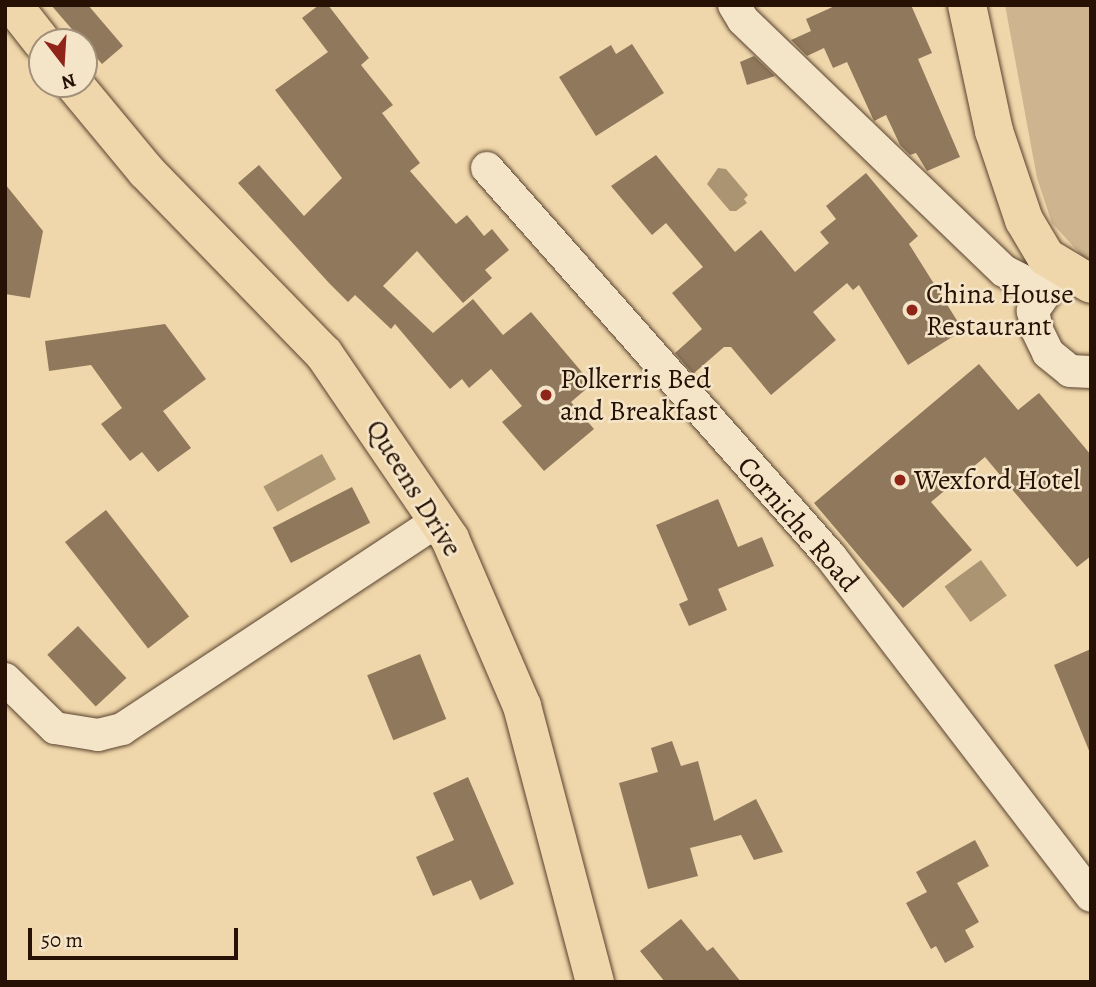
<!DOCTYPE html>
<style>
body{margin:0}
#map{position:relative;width:1096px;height:987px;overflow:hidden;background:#f0d7ab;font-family:Alegreya,serif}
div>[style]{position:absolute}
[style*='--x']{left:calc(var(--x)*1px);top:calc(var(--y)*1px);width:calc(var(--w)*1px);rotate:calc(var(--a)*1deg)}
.green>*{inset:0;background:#ceb58f}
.water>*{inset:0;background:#ab9472;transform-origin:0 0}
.building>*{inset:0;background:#8f785b;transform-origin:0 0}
.roads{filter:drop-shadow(0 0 2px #58422e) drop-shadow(0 0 2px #58422e)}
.minor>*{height:32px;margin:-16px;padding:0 16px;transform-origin:16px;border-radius:16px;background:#f5e5c8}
.major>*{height:38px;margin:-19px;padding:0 19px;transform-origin:19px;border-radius:19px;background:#f0d7ab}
.dots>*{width:19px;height:19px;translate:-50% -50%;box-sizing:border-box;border:4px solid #f5e5c8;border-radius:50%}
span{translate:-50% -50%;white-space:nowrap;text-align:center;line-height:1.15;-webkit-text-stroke:5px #f5e5c8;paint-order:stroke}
.poi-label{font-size:28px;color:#261104}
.left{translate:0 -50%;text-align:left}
.street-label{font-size:28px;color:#261104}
.frame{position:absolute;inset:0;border:7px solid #261104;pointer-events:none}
.north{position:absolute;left:28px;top:28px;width:70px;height:70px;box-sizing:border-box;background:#f5e5c8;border:2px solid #a2907a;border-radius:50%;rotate:163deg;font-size:19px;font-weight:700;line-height:28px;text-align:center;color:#261104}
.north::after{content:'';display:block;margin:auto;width:24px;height:32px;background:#8f2418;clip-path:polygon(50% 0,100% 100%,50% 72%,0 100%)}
.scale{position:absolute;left:28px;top:928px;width:210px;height:32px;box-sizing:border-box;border:4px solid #261104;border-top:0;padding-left:9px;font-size:21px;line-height:24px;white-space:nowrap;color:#261104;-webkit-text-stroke:5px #f5e5c8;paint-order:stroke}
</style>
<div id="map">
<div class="green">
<i style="clip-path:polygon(1005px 5px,1091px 5px,1091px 266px,1052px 223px,1037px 178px)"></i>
</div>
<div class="water">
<i style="clip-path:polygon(718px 168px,726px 169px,748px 195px,744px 199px,747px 203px,736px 211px,730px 211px,707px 184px)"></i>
<i style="left:322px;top:454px;width:29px;height:67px;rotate:61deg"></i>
<i style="left:981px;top:560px;width:44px;height:45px;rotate:54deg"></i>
</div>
<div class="building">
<i style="clip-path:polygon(51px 5px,88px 5px,123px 46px,102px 64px)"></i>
<i style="clip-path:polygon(319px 5px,328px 5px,369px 58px,361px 65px,393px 105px,382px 113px,420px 163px,410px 171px,456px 224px,467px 215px,484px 236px,492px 229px,509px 250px,485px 270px,492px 278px,463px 303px,417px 251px,383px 286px,433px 333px,473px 299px,503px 335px,531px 312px,592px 384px,571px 402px,594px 429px,544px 471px,502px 422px,522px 406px,491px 369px,469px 388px,462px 379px,450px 389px,395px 324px,391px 329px,355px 295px,348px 302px,329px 283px,238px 183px,259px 165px,304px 216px,342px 178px,275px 90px,328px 52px,302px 18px)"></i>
<i style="clip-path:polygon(837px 5px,911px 5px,932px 53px,918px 59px,960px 157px,927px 171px,916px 153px,910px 155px,900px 145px,886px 115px,874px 121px,847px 62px,833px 68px,824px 48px,807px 56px,791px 40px,811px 31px,806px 19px)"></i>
<i style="clip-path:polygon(632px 44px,664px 93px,596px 136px,559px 77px,611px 45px,616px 54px)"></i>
<i style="clip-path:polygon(754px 56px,775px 76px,747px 85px,740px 62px)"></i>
<i style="clip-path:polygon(656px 155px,735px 252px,761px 230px,795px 272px,829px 243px,820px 232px,836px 219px,826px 206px,866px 173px,918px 236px,909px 244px,963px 330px,908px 365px,859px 285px,853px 290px,847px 283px,813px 312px,836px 340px,771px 395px,731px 347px,724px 347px,693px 374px,675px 353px,702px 329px,672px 293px,703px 267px,666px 223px,652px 235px,611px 186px)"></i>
<i style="clip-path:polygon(5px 184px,43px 231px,30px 298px,5px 294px)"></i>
<i style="clip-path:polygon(165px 324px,206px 379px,163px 411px,191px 448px,158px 472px,142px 452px,130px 461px,101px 424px,122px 408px,91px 365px,49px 371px,45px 341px)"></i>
<i style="clip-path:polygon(979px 364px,1018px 410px,1039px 393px,1091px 455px,1091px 556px,1077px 567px,985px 457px,931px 502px,972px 550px,903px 608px,814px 503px)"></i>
<i style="left:352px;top:487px;width:40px;height:89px;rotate:63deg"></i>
<i style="clip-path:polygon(718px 499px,738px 547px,762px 537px,774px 566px,718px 589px,727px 610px,689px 626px,679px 604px,688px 600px,656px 525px)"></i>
<i style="left:106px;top:510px;width:135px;height:52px;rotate:52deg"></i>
<i style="left:78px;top:626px;width:71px;height:42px;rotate:47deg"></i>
<i style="clip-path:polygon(1091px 649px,1091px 752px,1090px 753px,1054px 665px)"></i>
<i style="left:420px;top:654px;width:70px;height:57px;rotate:68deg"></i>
<i style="clip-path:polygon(672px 741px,681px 766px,698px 761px,714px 821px,756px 799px,783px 852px,754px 860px,741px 835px,690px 848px,698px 876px,648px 889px,619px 783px,658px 772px,651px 748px)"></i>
<i style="clip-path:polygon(468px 777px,514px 884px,480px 900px,471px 880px,433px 896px,416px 857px,454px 840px,433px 793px)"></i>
<i style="clip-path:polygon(975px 840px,989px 866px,957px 883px,979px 922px,965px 930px,974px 947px,945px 963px,936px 946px,931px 949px,906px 903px,927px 892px,916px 872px)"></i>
<i style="clip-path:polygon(681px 919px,707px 951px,713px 947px,741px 982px,665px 982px,640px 951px)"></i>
</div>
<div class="roads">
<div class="minor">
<i style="--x:734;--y:5;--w:17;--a:59"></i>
<i style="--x:743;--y:20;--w:362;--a:43.9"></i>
<i style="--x:1004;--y:271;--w:27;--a:27"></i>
<i style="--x:1028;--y:283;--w:23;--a:5"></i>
<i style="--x:1051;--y:285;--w:27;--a:-22"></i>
<i style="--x:487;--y:168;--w:519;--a:48.51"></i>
<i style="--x:831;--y:557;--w:427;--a:52.5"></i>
<i style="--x:1051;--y:285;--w:32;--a:125"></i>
<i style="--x:1033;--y:311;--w:19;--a:78"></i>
<i style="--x:1037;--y:330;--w:25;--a:64"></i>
<i style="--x:1048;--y:353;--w:28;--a:39"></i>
<i style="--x:1070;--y:371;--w:21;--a:3"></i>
<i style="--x:5;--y:679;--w:70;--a:44.4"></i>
<i style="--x:55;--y:728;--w:44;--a:9.2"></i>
<i style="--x:98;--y:735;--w:25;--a:-14"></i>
<i style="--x:122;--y:729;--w:377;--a:-33.4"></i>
</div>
<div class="major">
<i style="--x:13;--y:5;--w:47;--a:51.9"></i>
<i style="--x:967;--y:5;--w:129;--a:77.9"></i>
<i style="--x:994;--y:131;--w:94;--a:71.4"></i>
<i style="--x:1024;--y:220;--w:43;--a:59.3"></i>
<i style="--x:1046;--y:257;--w:52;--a:31"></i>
<i style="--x:74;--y:84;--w:113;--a:50.4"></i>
<i style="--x:146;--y:171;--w:255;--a:45.8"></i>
<i style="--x:324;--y:354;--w:224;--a:55.7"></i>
<i style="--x:450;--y:539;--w:182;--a:66.7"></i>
<i style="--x:522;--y:706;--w:285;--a:75.2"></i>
</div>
</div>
<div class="dots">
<i style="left:912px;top:310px;background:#8f2418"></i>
<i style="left:546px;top:395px;background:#8f2418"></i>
<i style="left:900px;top:480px;background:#8f2418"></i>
</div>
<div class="poi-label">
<span class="left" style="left:926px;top:310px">China House<br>Restaurant</span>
<span class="left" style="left:560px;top:395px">Polkerris Bed<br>and Breakfast</span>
<span class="left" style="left:914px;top:480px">Wexford Hotel</span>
</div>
<div class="street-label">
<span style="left:414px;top:488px;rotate:58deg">Queens Drive</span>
<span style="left:798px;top:524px;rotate:49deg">Corniche Road</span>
</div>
<div class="frame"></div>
<div class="north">N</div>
<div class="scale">50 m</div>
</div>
